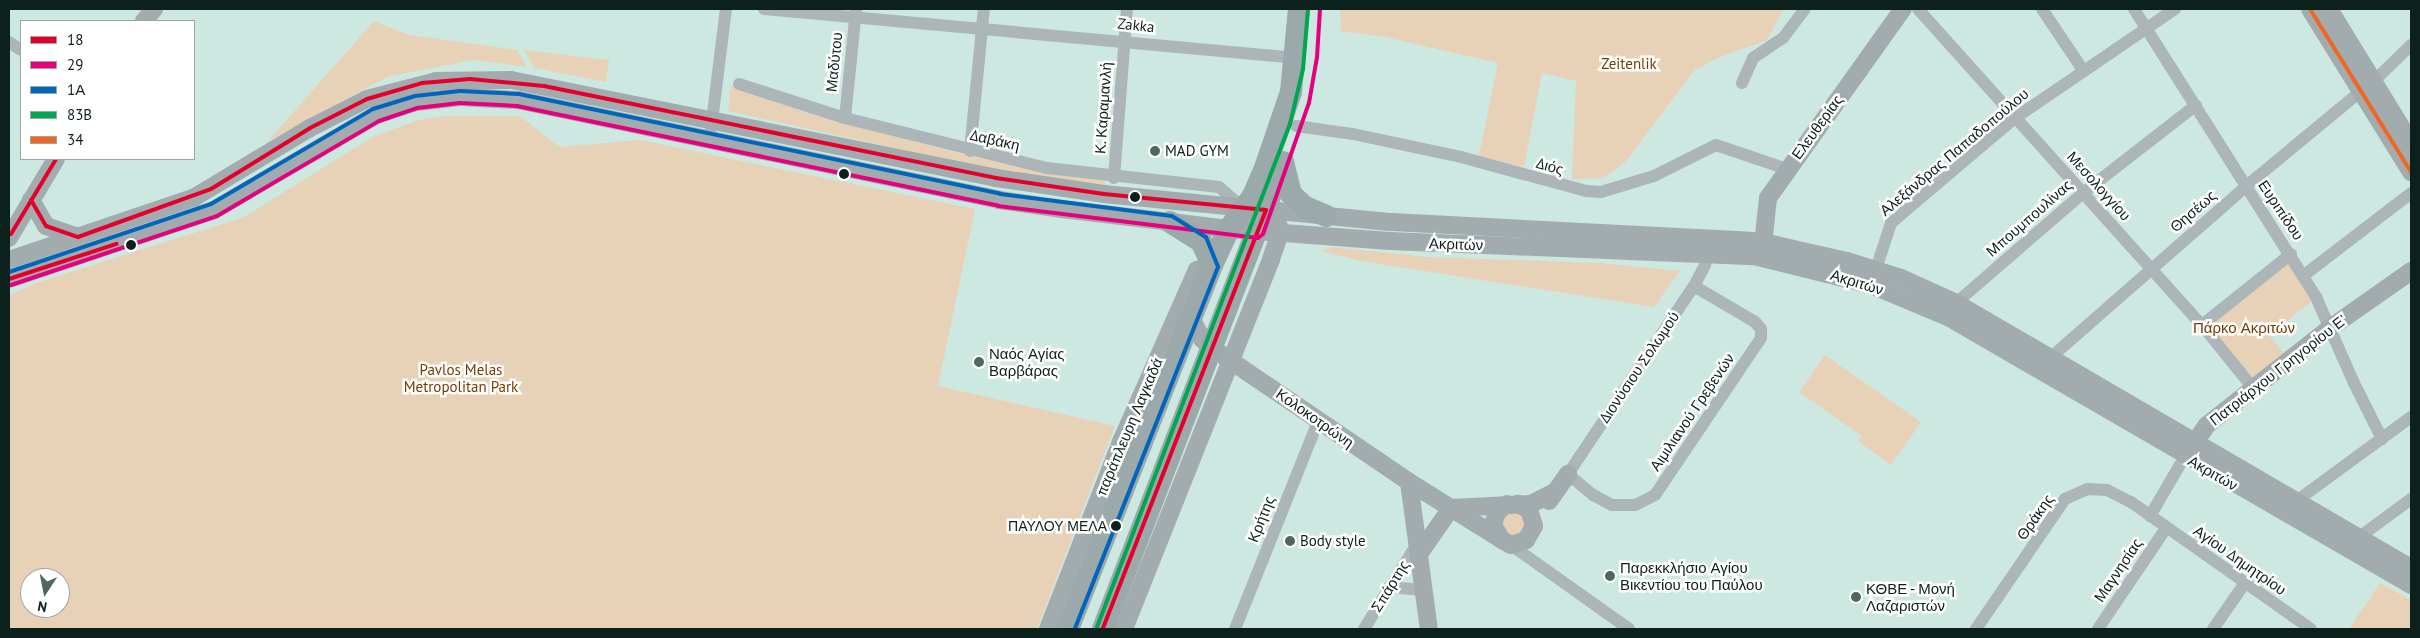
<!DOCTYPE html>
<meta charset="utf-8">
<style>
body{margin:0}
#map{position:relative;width:2420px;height:638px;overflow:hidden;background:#cde8e1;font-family:"PT Sans",sans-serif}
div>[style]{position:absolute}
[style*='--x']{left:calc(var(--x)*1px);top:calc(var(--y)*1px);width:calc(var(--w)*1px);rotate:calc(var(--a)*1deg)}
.green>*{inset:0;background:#e7d2b7}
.street>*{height:12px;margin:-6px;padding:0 6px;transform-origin:6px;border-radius:6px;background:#acb5b7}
.secondary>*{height:18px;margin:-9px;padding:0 9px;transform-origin:9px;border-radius:9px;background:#a2acae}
.highway>*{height:22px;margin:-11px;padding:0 11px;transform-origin:11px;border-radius:11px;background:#9ba9ab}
.bus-1>*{height:4px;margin:-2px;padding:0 2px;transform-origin:2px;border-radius:2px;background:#e4002b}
.bus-2>*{height:4px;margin:-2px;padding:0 2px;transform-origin:2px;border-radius:2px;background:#e5007d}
.bus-3>*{height:4px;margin:-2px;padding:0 2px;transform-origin:2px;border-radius:2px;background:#0065bd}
.bus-4>*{height:4px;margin:-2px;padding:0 2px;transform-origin:2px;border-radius:2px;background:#00a651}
.bus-5>*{height:4px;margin:-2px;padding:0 2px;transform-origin:2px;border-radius:2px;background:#f26522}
.dots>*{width:14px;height:14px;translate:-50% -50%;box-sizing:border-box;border:2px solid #fff;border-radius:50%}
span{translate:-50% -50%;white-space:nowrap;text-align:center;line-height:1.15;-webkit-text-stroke:5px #fff;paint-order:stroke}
.bus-label{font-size:14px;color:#0d211c}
.right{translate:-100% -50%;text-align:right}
.street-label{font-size:15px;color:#0d211c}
.park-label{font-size:15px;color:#773b00}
.poi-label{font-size:15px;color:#0d211c}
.left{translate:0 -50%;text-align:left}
.frame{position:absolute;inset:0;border:10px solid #0d211c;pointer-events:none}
.legend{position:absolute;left:20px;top:20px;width:175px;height:140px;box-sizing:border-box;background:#fff;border:1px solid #9ea6a4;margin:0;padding:6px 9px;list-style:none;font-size:15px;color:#0d211c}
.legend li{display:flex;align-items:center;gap:10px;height:25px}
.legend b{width:25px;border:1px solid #9ea6a4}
.north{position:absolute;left:20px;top:568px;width:50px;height:50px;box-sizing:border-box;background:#fff;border:1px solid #9ea6a4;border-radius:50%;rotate:191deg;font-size:14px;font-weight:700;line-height:20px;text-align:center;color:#0d211c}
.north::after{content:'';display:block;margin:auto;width:18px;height:22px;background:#506761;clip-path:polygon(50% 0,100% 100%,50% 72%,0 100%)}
</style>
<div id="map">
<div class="green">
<i style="clip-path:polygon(1340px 9px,1784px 9px,1767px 40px,1717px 58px,1695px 70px,1625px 162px,1603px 178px,1572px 179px,1576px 81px,1542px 73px,1524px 167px,1479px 156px,1498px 63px,1385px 37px,1341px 31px)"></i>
<i style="clip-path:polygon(374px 21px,409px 35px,517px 50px,527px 67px,473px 60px,387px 77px,268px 141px)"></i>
<i style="clip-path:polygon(524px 50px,609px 60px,606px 82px,534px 68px)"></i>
<i style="clip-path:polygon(731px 86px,802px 111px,966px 155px,1068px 176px,1106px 180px,1105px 185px,993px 170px,728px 111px)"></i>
<i style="clip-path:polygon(evenodd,446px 116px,520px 116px,559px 147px,640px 140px,975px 209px,938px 386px,1115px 426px,1037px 629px,9px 629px,9px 296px,33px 284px,244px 217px,374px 136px,419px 120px,446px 116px,30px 578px,60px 578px,60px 608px,30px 608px,30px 578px)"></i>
<i style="clip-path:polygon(1333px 247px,1428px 257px,1600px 263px,1680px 271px,1654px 307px,1361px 261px,1321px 251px)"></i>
<i style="clip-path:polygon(2290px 257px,2315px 299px,2269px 335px,2284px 353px,2251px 379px,2207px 324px)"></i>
<i style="clip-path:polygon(1825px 355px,1921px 422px,1891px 465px,1858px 441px,1862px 436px,1799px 392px)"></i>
<i style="clip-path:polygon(1521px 509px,1527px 532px,1508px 539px,1498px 517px)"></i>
<i style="clip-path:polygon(2380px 583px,2411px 600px,2411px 629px,2349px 629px)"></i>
</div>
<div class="street">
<i style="--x:764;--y:9;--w:535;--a:5.25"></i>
<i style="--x:1918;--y:9;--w:425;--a:48.1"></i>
<i style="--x:2202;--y:325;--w:81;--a:51"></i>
<i style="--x:2042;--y:9;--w:73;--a:56.1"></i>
<i style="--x:2134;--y:9;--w:341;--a:57.7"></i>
<i style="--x:2316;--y:297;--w:92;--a:66.2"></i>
<i style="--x:2353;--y:381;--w:65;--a:63.4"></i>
<i style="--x:9;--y:42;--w:14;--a:34"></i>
<i style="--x:2374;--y:81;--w:52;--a:-44.2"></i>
<i style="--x:1742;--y:83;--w:27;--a:-66"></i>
<i style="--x:1753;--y:58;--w:36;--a:-34"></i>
<i style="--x:1783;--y:38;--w:36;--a:-53"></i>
<i style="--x:739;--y:84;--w:111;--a:17.8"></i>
<i style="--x:845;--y:118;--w:208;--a:13.9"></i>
<i style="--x:1047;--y:168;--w:173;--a:6.3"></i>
<i style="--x:1219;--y:187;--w:33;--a:41"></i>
<i style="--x:845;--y:118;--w:110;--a:-84.2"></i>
<i style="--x:1296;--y:126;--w:58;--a:8"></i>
<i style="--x:1353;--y:134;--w:110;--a:12"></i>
<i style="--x:1461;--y:157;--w:130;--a:15.2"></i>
<i style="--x:1586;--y:191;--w:15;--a:4"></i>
<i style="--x:1601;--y:192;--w:55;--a:-16.8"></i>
<i style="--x:1654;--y:176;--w:69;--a:-26.6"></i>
<i style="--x:1716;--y:145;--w:75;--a:18.7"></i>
<i style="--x:711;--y:129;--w:121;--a:-82.9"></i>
<i style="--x:970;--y:151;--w:143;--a:-84.4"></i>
<i style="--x:1114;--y:178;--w:169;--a:-85.6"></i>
<i style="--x:1876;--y:269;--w:48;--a:-71.9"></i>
<i style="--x:1891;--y:223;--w:162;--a:-40.3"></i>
<i style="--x:2015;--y:118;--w:194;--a:-34.3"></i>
<i style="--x:2303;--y:276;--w:136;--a:-37.5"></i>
<i style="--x:1694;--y:286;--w:71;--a:30.5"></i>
<i style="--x:1755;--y:322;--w:9;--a:49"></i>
<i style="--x:1761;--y:329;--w:9;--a:90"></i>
<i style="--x:1761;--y:338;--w:189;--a:124"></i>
<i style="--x:1655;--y:495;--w:22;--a:153"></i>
<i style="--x:1635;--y:505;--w:23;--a:180"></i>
<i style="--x:1612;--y:505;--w:21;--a:-152"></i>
<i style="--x:1593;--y:495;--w:33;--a:-140"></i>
<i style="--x:1568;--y:474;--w:226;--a:-56.2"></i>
<i style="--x:1694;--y:286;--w:24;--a:-62"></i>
<i style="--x:1705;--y:265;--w:18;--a:-84"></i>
<i style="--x:1956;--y:303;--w:168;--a:-40.9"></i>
<i style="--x:2083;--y:193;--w:143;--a:-37.9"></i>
<i style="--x:2202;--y:325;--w:114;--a:-38.6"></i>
<i style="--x:2050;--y:358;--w:259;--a:-41.2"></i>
<i style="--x:2245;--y:187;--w:149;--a:-39.6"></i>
<i style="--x:2295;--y:502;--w:144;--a:-36.2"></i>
<i style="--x:2150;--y:516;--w:69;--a:-59.7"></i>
<i style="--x:2358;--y:538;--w:66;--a:-36.3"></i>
<i style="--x:1511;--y:545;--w:145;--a:35.4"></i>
<i style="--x:1389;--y:587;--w:34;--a:5"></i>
<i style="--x:1235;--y:629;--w:224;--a:-68.2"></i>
<i style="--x:1364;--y:629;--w:100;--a:-58.1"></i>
<i style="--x:1976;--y:629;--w:158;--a:-55.6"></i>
<i style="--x:2065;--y:499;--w:24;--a:-24"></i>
<i style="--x:2087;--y:489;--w:20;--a:3"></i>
<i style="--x:2107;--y:490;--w:27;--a:27"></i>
<i style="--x:2131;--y:502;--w:220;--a:35.2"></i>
<i style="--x:2098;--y:629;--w:122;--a:-56"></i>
<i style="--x:2213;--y:629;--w:56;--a:-55.2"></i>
</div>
<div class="secondary">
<i style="--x:2310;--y:9;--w:192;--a:58.2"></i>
<i style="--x:2329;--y:9;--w:157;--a:58.5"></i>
<i style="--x:144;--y:21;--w:16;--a:-50"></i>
<i style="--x:31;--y:200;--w:30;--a:60"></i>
<i style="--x:46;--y:226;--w:31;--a:19"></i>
<i style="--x:9;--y:238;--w:92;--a:-59.3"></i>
<i style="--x:1762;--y:254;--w:56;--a:-83.9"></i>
<i style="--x:1768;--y:198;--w:232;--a:-54.5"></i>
<i style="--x:9;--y:260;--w:196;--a:-18.7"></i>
<i style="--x:195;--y:197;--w:134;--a:-31"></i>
<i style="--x:310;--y:128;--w:64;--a:-27"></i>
<i style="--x:367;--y:99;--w:71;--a:-14.6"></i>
<i style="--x:436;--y:81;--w:75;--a:-0.8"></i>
<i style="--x:511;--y:80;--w:495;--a:11.4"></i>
<i style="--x:996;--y:178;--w:109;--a:8.4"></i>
<i style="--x:1104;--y:194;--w:289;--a:5.6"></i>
<i style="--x:1392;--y:222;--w:345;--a:3"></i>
<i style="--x:1737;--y:240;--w:26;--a:4"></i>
<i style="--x:1763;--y:242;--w:86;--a:12.7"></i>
<i style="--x:1847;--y:261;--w:57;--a:17.5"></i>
<i style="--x:1901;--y:278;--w:60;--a:24.4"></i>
<i style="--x:1956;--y:303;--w:527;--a:30.22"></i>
<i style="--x:9;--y:279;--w:216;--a:-18.6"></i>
<i style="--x:214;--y:210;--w:188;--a:-30.4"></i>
<i style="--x:376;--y:115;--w:42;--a:-18"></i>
<i style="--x:416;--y:102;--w:44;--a:-6.5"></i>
<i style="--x:460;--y:97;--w:58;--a:3"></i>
<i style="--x:518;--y:100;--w:491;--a:11.7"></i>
<i style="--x:999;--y:200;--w:64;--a:8.1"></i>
<i style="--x:1062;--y:209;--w:168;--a:6.8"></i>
<i style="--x:1229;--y:229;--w:161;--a:4.3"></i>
<i style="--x:1390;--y:241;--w:364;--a:2.4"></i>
<i style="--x:1754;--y:256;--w:121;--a:13.9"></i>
<i style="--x:1871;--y:285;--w:83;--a:22.6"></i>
<i style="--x:1948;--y:317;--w:535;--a:30.06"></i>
<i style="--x:1191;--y:318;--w:24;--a:62"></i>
<i style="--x:1202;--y:339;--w:13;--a:42"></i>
<i style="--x:1212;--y:348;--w:238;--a:34.2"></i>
<i style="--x:1409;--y:482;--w:110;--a:31.9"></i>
<i style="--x:2188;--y:452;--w:33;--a:-55"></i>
<i style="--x:2207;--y:425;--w:157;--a:-38.3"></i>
<i style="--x:2330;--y:328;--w:99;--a:-35.1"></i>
<i style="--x:1409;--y:482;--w:148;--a:82.3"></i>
<i style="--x:1549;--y:501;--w:33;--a:-55"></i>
<i style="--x:1507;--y:504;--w:13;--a:141"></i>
<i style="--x:1497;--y:512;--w:14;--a:107"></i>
<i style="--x:1493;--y:525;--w:17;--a:59"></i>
<i style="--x:1502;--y:540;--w:10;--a:29"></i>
<i style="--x:1511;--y:545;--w:16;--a:-18"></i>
<i style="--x:1526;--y:540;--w:16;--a:-60"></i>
<i style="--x:1534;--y:526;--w:17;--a:-107"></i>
<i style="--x:1529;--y:510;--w:13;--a:-151"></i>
<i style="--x:1451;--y:508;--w:80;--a:-2.9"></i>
<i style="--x:1531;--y:504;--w:27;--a:-27"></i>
<i style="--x:1419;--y:554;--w:56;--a:-55.2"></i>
<i style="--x:1048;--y:629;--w:201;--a:-68.7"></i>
<i style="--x:1121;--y:442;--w:188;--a:-66.2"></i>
<i style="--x:1197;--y:270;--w:16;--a:-18"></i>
<i style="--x:1124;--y:629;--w:398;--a:-68.3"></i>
<i style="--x:1271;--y:259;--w:28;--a:-71"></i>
<i style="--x:1280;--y:233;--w:10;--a:-101"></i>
</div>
<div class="highway">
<i style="--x:1283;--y:162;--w:33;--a:76"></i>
<i style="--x:1291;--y:194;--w:19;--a:43"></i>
<i style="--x:1305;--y:207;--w:23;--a:23"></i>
<i style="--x:1170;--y:222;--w:36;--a:32"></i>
<i style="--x:1201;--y:241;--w:26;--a:65"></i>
<i style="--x:1068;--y:629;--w:391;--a:-68.4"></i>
<i style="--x:1212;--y:265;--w:40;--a:-65"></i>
<i style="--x:1229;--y:229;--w:41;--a:-54"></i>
<i style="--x:1253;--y:196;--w:34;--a:-67"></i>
<i style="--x:1266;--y:165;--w:77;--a:-71.1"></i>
<i style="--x:1291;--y:92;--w:83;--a:-84.5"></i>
<i style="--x:1103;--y:629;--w:494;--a:-68.9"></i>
</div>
<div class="bus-1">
<i style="--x:31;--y:200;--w:30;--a:60"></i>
<i style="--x:46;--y:226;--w:34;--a:19"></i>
<i style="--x:78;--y:237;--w:141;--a:-19.8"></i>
<i style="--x:211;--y:189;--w:116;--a:-31.6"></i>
<i style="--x:310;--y:128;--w:64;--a:-27"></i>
<i style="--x:367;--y:99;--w:57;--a:-16.2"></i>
<i style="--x:422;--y:83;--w:48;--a:-4.8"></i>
<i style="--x:470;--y:79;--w:74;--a:5.4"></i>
<i style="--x:544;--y:86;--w:461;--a:11.5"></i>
<i style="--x:996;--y:178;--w:109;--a:8.4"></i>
<i style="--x:1104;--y:194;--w:163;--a:5.6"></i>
<i style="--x:1266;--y:210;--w:450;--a:111.3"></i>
<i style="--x:11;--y:234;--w:87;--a:-59"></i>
<i style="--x:9;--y:279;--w:113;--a:-18.1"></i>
</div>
<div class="bus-2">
<i style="--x:11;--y:285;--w:217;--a:-18.5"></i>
<i style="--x:217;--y:216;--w:188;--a:-30.4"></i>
<i style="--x:379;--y:121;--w:40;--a:-18.9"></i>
<i style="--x:417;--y:108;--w:43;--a:-6.6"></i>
<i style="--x:460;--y:103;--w:57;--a:3"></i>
<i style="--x:517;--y:106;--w:491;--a:11.7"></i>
<i style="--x:998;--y:206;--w:262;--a:7"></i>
<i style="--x:1258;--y:238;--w:6;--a:-39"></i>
<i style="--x:1263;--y:234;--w:139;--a:-70.7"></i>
<i style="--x:1309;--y:103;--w:47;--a:-80.1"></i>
<i style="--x:1317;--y:57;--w:48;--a:-86.4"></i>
</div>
<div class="bus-3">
<i style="--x:9;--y:272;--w:213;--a:-18.6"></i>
<i style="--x:211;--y:204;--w:188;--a:-30.4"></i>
<i style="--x:373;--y:109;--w:44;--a:-17.2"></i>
<i style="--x:415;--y:96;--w:45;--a:-6.3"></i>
<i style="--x:460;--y:91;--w:59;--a:2.9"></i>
<i style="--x:519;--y:94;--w:491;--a:11.7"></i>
<i style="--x:1000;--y:194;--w:173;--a:7.3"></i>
<i style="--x:1172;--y:216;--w:40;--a:32"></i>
<i style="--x:1206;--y:237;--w:32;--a:68"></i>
<i style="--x:1218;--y:267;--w:389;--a:111.6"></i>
</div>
<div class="bus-4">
<i style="--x:1097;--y:627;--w:539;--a:-69.01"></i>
<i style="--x:1290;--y:124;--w:57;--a:-76.7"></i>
<i style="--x:1303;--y:69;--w:60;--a:-85.2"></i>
</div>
<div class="bus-5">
<i style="--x:2310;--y:9;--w:192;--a:58.2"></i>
</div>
<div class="dots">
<i style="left:1155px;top:151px;background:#506761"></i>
<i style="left:844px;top:174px;background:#0d211c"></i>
<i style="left:1135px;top:197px;background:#0d211c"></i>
<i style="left:131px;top:245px;background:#0d211c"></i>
<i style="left:979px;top:362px;background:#506761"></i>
<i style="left:1116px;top:526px;background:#0d211c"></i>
<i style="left:1290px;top:541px;background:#506761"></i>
<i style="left:1610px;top:576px;background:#506761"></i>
<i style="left:1856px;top:597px;background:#506761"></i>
</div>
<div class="bus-label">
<span class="right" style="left:1107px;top:526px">ΠΑΥΛΟΥ ΜΕΛΑ</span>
</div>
<div class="street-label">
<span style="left:1136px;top:25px;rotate:6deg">Zakka</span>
<span style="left:834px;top:62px;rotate:-84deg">Μαδύτου</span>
<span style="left:1103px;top:108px;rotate:-86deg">Κ. Καραμανλή</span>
<span style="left:1817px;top:127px;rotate:-54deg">Ελευθερίας</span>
<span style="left:995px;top:140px;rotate:13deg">Δαβάκη</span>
<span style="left:1954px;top:152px;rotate:-40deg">Αλεξάνδρας Παπαδοπούλου</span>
<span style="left:1550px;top:166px;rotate:16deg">Διός</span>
<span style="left:2099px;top:186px;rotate:48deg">Μεσολογγίου</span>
<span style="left:2281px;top:210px;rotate:56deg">Ευριπίδου</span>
<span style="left:2193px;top:211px;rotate:-41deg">Θησέως</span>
<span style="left:2029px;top:218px;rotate:-41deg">Μπουμπουλίνας</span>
<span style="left:1456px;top:244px;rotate:2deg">Ακριτών</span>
<span style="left:1857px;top:282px;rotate:17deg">Ακριτών</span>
<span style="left:1639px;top:367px;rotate:-56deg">Διονύσιου Σολωμού</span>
<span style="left:2278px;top:370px;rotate:-38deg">Πατριάρχου Γρηγορίου Ε'</span>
<span style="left:1692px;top:412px;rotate:-56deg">Αιμιλιανού Γρεβενών</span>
<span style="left:1315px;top:418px;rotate:35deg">Κολοκοτρώνη</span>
<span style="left:1129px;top:427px;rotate:-67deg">παράπλευρη Λαγκαδά</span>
<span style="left:2213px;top:473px;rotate:30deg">Ακριτών</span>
<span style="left:2035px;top:517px;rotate:-55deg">Θράκης</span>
<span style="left:1261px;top:519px;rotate:-68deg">Κρήτης</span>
<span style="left:2240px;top:560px;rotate:35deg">Αγίου Δημητρίου</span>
<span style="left:2118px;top:570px;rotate:-56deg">Μαγνησίας</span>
<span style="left:1390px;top:586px;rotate:-58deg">Σπάρτης</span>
</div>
<div class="park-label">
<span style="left:1629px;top:64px">Zeitenlik</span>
<span style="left:2244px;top:328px">Πάρκο Ακριτών</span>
<span style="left:461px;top:378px">Pavlos Melas<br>Metropolitan Park</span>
</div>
<div class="poi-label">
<span class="left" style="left:1165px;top:151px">MAD GYM</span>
<span class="left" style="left:989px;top:362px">Ναός Αγίας<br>Βαρβάρας</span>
<span class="left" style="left:1300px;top:541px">Body style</span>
<span class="left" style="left:1620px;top:576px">Παρεκκλήσιο Αγίου<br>Βικεντίου του Παύλου</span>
<span class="left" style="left:1866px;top:597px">ΚΘΒΕ - Μονή<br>Λαζαριστών</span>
</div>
<div class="frame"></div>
<ul class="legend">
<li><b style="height:6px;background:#e4002b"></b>18</li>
<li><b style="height:6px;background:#e5007d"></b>29</li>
<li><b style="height:6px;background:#0065bd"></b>1Α</li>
<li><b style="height:6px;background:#00a651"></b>83B</li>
<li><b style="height:6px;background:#f26522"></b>34</li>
</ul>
<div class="north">N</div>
</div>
